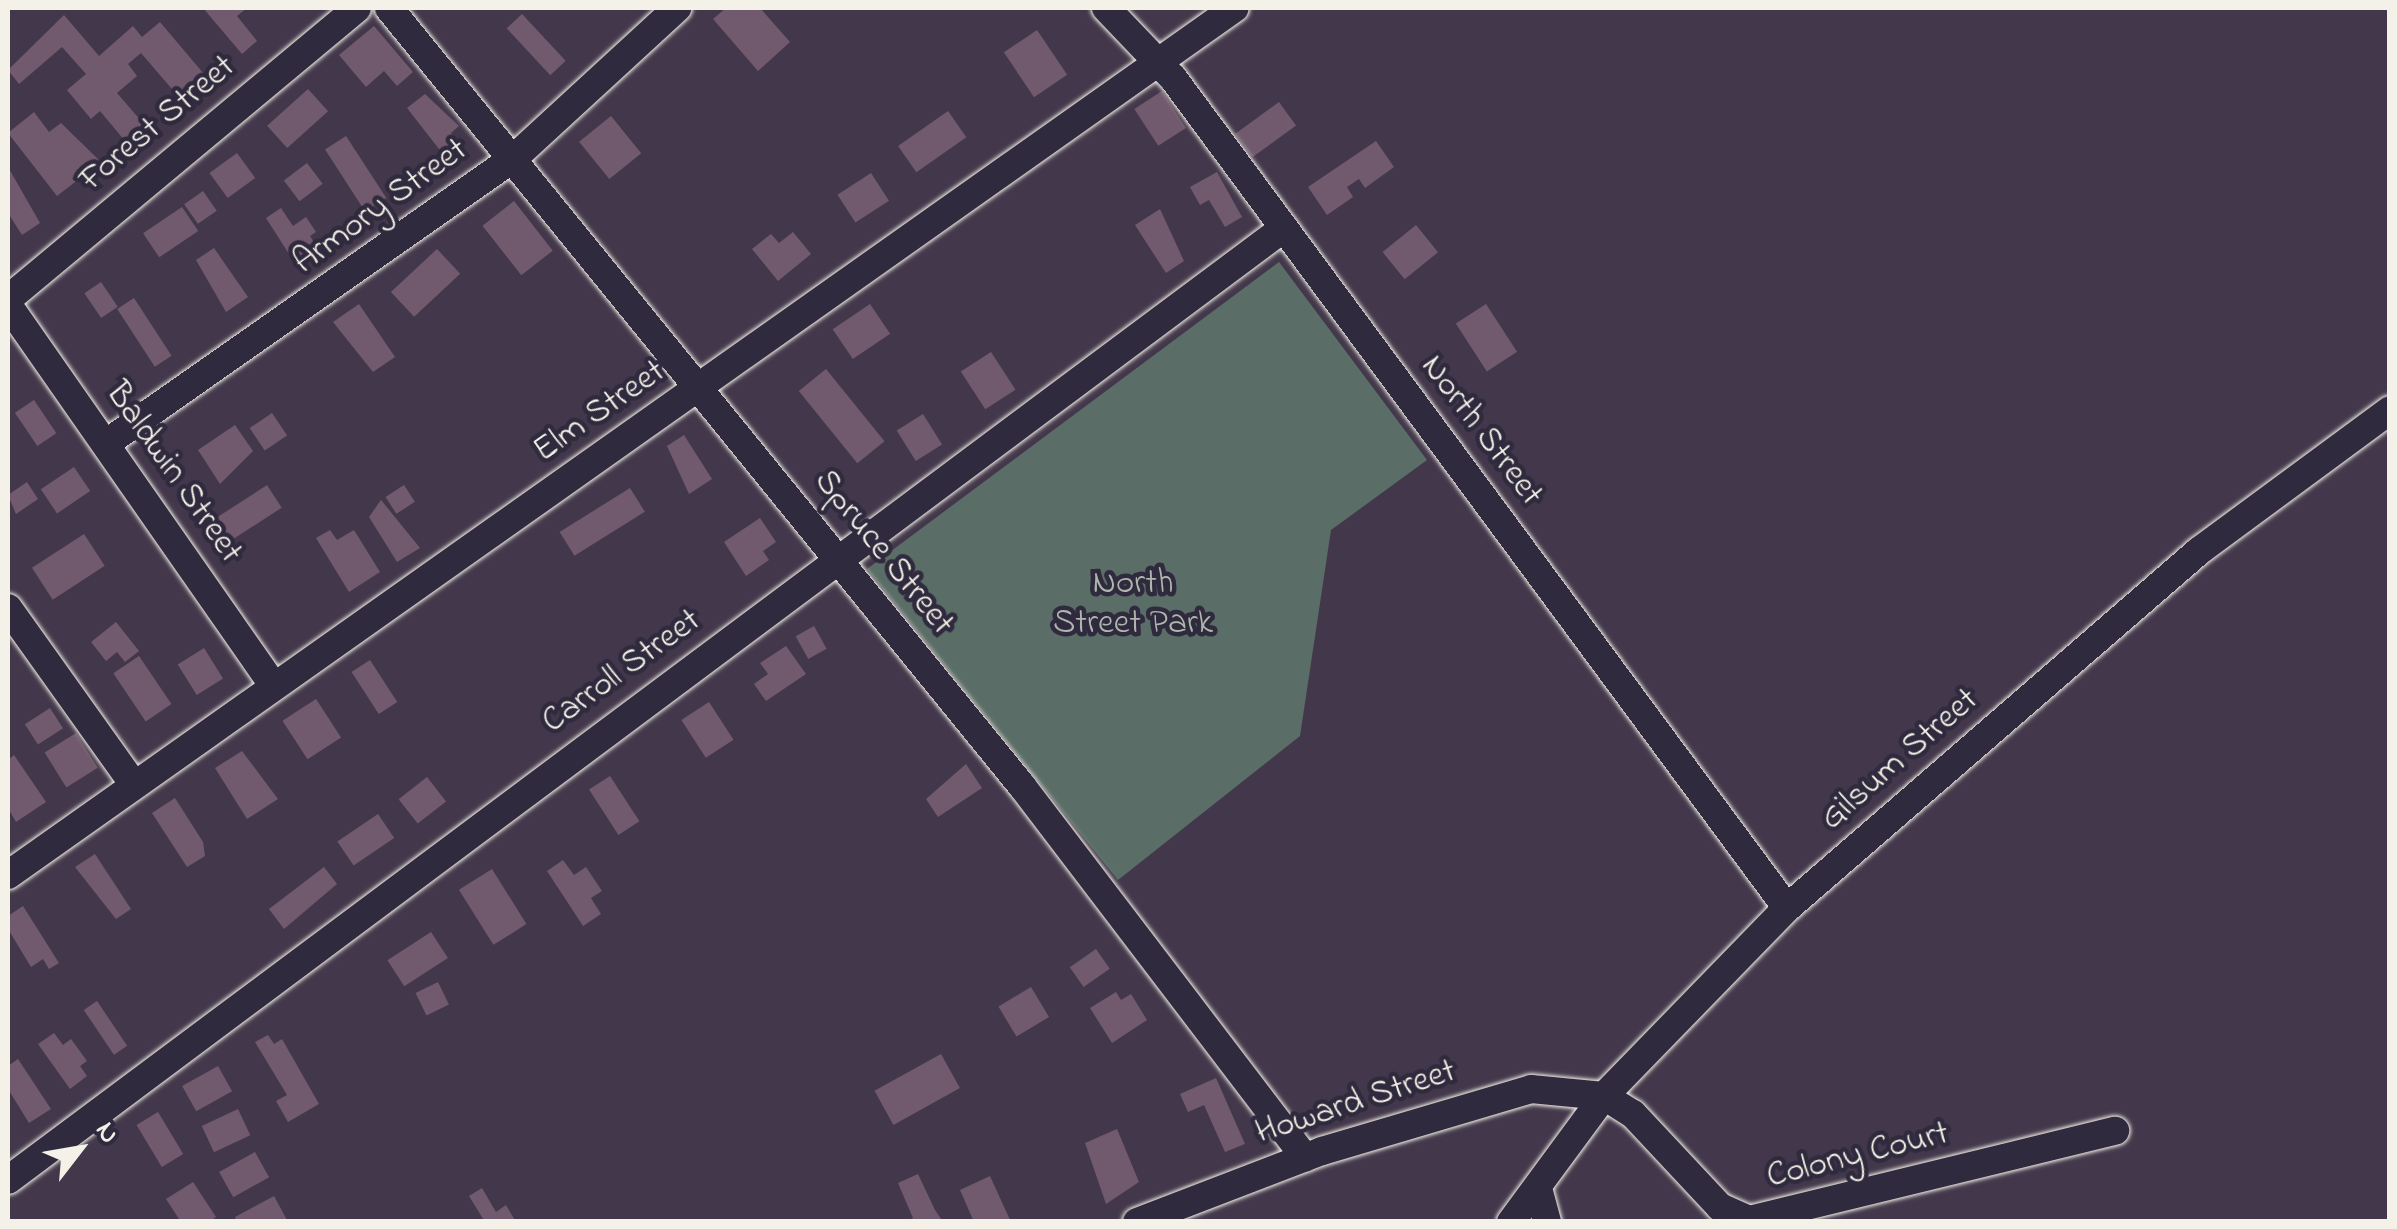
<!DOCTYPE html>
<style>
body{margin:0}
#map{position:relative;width:2397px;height:1229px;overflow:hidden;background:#43384b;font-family:"Indie Flower",sans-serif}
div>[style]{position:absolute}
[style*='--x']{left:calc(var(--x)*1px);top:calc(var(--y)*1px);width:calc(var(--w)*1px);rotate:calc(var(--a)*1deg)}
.green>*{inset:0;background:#5a6e67}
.building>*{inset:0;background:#715a6d;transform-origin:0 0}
.roads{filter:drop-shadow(0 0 2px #f4f1e8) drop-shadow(0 0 2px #f4f1e8)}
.street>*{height:28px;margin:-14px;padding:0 14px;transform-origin:14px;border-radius:14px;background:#2f2a3d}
span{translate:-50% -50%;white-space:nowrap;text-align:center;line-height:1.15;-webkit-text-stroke:9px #2f2a3d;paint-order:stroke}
.street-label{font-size:35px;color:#f4f1e8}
.park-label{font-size:35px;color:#afb6ae}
.frame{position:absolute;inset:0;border:10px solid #f4f1e8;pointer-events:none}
.north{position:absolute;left:30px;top:1099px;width:100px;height:100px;-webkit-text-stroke:8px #2f2a3d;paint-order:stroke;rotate:59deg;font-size:28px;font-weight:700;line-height:40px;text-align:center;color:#f4f1e8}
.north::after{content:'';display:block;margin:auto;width:35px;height:45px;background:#f4f1e8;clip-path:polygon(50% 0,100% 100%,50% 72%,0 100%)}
</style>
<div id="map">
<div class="green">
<i style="clip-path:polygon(1279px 262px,1427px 460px,1331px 530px,1300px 736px,1118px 880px,867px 569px)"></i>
</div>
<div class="building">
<i style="clip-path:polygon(203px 8px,247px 8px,237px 16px,257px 41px,242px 54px)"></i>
<i style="clip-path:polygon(726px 8px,760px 8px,790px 42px,758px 71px,713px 19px)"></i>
<i style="left:522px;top:14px;width:64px;height:21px;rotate:47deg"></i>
<i style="clip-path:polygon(64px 15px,99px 56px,133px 26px,142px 37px,160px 22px,209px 80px,183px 102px,141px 53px,128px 64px,137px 76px,117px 93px,149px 130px,130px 147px,100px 111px,91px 119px,67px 90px,86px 74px,62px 47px,19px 84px,8px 70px)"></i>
<i style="clip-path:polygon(374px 26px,413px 72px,397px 86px,384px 71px,366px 87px,339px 55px)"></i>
<i style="left:1037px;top:30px;width:54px;height:40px;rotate:56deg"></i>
<i style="left:308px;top:89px;width:30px;height:55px;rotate:48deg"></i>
<i style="left:1162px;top:91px;width:44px;height:33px;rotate:57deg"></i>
<i style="clip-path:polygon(425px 94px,459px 126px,451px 133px,461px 146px,446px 158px,407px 108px)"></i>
<i style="left:1279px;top:102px;width:29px;height:54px;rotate:54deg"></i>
<i style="left:948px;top:111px;width:32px;height:61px;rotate:55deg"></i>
<i style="clip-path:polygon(34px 112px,49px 132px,61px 123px,101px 162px,57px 196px,8px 133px)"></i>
<i style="left:611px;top:116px;width:48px;height:41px;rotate:51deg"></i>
<i style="left:346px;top:136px;width:74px;height:25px;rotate:57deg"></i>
<i style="clip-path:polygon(1376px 141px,1394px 167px,1365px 188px,1359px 179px,1347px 187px,1353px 197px,1327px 215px,1308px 187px)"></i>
<i style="left:237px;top:153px;width:31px;height:34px;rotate:54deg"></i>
<i style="left:307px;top:163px;width:26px;height:29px;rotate:53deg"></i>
<i style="clip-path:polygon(8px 167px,40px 223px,22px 235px,8px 213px)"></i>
<i style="clip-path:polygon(1217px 172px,1242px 217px,1225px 227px,1209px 200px,1200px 205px,1190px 187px)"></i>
<i style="left:871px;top:173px;width:33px;height:40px;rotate:57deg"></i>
<i style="left:203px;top:191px;width:24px;height:23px;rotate:55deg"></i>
<i style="left:514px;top:201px;width:63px;height:40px;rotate:52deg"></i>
<i style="left:182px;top:207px;width:29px;height:47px;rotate:56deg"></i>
<i style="clip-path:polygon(281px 208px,293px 226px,306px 217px,316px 232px,310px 236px,319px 250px,296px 265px,266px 218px)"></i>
<i style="clip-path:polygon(1160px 209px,1184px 261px,1166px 273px,1135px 225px)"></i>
<i style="left:1416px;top:225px;width:35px;height:43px;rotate:51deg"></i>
<i style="clip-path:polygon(793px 232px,811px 254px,778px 281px,752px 249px,771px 234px,779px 243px)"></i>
<i style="clip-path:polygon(214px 248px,248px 297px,226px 312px,196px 260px)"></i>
<i style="left:437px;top:249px;width:34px;height:63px;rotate:47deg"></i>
<i style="left:101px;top:282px;width:30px;height:20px;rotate:56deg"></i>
<i style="left:134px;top:298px;width:69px;height:20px;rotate:57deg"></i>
<i style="clip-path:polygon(359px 304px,395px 357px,373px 372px,333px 322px)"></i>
<i style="left:870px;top:304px;width:36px;height:45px;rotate:56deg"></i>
<i style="left:1486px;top:304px;width:57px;height:36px;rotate:57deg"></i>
<i style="left:991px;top:352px;width:45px;height:36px;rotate:57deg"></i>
<i style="left:826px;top:369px;width:93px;height:35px;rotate:51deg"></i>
<i style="left:34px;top:400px;width:40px;height:23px;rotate:56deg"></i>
<i style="left:272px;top:413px;width:27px;height:27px;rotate:56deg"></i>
<i style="left:923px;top:414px;width:36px;height:31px;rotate:58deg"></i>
<i style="clip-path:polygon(235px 425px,253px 451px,220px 484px,198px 450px)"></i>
<i style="clip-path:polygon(684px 435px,712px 479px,689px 494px,667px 446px)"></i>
<i style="left:74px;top:467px;width:29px;height:40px;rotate:56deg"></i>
<i style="clip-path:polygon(27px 482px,38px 499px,16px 514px,8px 495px)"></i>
<i style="left:267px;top:485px;width:27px;height:64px;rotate:57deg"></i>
<i style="left:404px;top:485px;width:20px;height:22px;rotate:57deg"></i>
<i style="left:630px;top:488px;width:28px;height:83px;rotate:58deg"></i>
<i style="clip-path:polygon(381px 500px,420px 548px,397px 562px,369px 517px)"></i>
<i style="clip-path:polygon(760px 518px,776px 542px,763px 551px,769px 560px,746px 576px,724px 542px)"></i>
<i style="clip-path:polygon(330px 530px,337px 540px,354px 530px,380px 572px,349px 592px,316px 538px)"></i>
<i style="left:84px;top:534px;width:38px;height:62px;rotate:57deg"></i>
<i style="clip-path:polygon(116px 622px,139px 651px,125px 662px,117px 652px,106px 661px,91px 642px)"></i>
<i style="left:814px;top:626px;width:26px;height:21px;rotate:61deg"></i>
<i style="clip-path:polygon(786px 646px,806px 674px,766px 701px,754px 684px,768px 674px,760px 663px)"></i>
<i style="left:204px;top:648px;width:36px;height:31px;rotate:58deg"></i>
<i style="left:139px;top:656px;width:58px;height:31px;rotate:56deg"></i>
<i style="left:370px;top:660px;width:50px;height:22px;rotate:57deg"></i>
<i style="left:316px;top:699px;width:46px;height:40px;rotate:57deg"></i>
<i style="left:709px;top:702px;width:45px;height:33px;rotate:57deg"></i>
<i style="left:50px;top:708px;width:24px;height:30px;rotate:57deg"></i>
<i style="left:76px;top:733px;width:41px;height:37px;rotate:58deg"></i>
<i style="clip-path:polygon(242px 751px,278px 799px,247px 819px,215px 768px)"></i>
<i style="clip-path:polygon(14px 755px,46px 802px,16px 822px,8px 808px,8px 760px)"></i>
<i style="clip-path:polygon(966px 764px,982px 788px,938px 817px,926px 799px)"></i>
<i style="left:610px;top:776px;width:54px;height:25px;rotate:57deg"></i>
<i style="left:427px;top:777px;width:31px;height:36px;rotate:52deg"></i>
<i style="clip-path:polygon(175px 798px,203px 842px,205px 856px,187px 867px,152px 813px)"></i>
<i style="left:378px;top:814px;width:29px;height:49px;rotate:56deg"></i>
<i style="clip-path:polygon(95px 854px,131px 909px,116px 919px,75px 867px)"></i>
<i style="clip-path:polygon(563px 860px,574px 875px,586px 867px,602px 891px,591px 898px,601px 914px,583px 926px,547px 871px)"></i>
<i style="clip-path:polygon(324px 867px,337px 884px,284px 929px,269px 909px)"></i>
<i style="left:492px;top:869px;width:65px;height:39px;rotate:58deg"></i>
<i style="clip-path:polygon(23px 906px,59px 963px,49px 969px,43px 959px,31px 967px,8px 929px,8px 916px)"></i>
<i style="left:431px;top:932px;width:31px;height:52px;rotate:57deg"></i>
<i style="left:1096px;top:949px;width:24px;height:32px;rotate:55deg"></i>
<i style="left:438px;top:982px;width:25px;height:25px;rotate:64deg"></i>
<i style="left:1031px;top:987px;width:35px;height:38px;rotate:59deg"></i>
<i style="clip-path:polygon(1116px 992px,1121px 1000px,1131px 994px,1147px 1020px,1112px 1043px,1090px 1008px)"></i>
<i style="left:97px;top:1001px;width:54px;height:16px;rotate:56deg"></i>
<i style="clip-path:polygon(54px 1033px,63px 1045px,71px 1039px,87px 1061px,80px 1066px,87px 1076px,70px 1089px,38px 1044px)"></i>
<i style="clip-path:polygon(268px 1035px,274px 1044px,282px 1039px,319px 1104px,288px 1122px,276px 1101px,287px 1095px,255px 1042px)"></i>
<i style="left:941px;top:1054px;width:39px;height:76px;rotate:61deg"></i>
<i style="clip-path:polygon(18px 1059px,51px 1109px,29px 1123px,8px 1089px,8px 1066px)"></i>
<i style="left:218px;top:1066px;width:29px;height:41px;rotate:61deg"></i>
<i style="clip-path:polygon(1216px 1078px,1245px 1144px,1225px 1152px,1204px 1105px,1188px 1112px,1180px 1094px)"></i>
<i style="left:238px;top:1109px;width:29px;height:40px;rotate:65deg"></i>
<i style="left:158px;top:1112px;width:49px;height:25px;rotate:59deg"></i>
<i style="clip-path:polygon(1117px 1129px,1139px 1182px,1106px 1204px,1085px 1143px)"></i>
<i style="left:255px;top:1152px;width:29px;height:41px;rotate:61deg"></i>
<i style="clip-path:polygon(918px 1174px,935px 1210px,943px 1222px,905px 1222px,913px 1218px,898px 1183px)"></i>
<i style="clip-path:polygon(990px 1176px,1011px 1222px,974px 1222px,960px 1190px)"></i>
<i style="clip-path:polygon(193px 1182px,216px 1217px,209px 1222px,181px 1222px,166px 1199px)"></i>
<i style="clip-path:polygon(482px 1188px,496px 1212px,506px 1205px,516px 1222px,485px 1222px,469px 1196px)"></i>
<i style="clip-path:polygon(274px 1196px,288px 1222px,237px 1222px,235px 1217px)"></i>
</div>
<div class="roads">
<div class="street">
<i style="--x:389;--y:8;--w:1003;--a:50.87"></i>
<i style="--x:1022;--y:786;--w:467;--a:52.7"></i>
<i style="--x:1106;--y:8;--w:97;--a:46.3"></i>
<i style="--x:1173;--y:78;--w:1032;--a:53.51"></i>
<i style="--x:8;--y:299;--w:454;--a:-39.8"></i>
<i style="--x:8;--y:305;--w:465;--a:55.1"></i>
<i style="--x:108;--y:442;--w:495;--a:-35"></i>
<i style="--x:514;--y:158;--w:222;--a:-42.6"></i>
<i style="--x:8;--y:608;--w:215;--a:54.5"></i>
<i style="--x:8;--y:875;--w:1502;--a:-35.25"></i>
<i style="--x:8;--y:1180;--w:1592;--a:-36.73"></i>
<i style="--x:1538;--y:1188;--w:35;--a:75"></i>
<i style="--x:1137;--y:1222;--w:198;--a:-21"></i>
<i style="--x:1322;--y:1151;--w:218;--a:-16.5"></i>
<i style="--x:1531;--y:1089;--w:73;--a:5.5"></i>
<i style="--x:1604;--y:1096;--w:34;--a:32"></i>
<i style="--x:1633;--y:1114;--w:127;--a:46.9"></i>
<i style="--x:1720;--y:1207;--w:32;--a:24"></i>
<i style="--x:1749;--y:1220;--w:377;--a:-13.7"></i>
<i style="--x:1511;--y:1222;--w:157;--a:-53.6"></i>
<i style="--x:1604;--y:1096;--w:262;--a:-45.8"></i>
<i style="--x:1787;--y:908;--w:545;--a:-40.91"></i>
<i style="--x:2199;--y:551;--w:237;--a:-36.4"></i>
</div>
</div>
<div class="street-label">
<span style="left:158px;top:124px;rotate:-40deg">Forest Street</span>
<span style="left:381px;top:207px;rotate:-36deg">Armory Street</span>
<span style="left:600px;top:412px;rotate:-35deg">Elm Street</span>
<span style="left:1481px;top:431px;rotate:53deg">North Street</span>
<span style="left:173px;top:473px;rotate:55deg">Baldwin Street</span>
<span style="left:883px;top:553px;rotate:51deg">Spruce Street</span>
<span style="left:622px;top:672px;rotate:-36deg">Carroll Street</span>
<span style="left:1900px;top:760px;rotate:-41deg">Gilsum Street</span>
<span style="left:1356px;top:1103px;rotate:-18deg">Howard Street</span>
<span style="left:1858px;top:1156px;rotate:-14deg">Colony Court</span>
</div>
<div class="park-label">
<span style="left:1133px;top:604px">North<br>Street Park</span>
</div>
<div class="frame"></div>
<div class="north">N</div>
</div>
